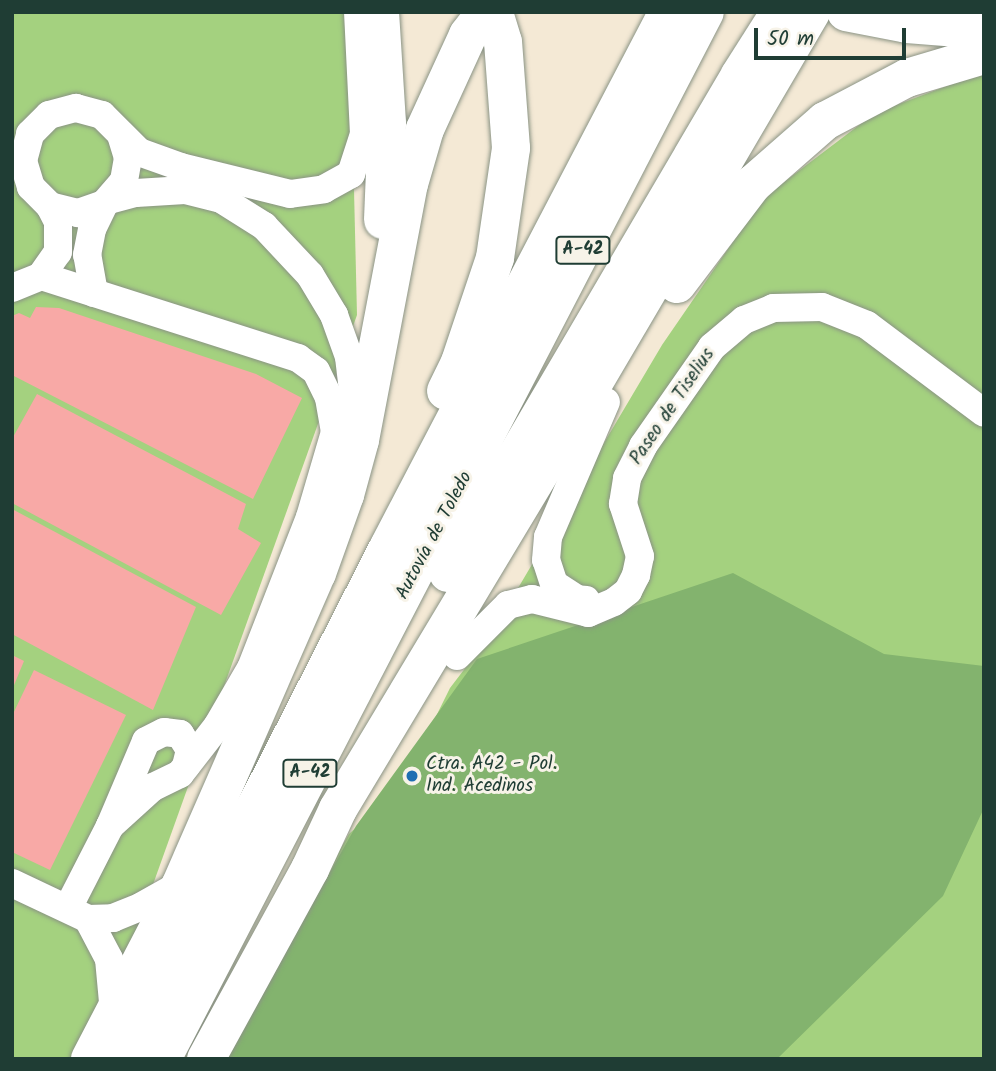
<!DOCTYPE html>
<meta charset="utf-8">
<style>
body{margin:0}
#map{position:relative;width:996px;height:1071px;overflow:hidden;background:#f4e9d5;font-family:Kalam,sans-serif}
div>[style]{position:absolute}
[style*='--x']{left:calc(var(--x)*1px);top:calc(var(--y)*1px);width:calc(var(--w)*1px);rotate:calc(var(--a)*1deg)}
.green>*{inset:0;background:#a4d17f}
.forest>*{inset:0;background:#83b36e}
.building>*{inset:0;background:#f8a9a6}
.roads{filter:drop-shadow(0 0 2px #8a9384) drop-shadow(0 0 2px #8a9384)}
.minor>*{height:28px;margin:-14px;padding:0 14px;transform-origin:14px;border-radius:14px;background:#fff}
.highway>*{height:38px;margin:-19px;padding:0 19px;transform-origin:19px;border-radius:19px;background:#fff}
.dots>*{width:19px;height:19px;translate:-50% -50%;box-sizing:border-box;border:4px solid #f7f3e8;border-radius:50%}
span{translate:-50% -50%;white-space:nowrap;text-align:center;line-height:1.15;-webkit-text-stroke:6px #f7f3e8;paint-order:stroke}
.shield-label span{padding:2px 5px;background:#f7f3e8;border:2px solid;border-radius:5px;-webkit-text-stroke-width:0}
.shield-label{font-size:18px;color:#1f3d34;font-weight:700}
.street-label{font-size:19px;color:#1f3d34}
.poi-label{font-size:19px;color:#1f3d34}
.left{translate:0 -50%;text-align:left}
.frame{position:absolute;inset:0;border:14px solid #1f3d34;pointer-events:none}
.scale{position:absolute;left:754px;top:28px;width:152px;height:32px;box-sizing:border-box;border:4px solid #1f3d34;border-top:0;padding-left:9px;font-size:21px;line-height:24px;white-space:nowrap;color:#1f3d34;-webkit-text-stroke:5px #f7f3e8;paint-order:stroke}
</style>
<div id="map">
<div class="green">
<i style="clip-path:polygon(12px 12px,344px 12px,353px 148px,357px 315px,122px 971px,75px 1059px,12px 1059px)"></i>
<i style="clip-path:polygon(984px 72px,984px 1059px,219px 1059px,349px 834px,403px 783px,450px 688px,489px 637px,662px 345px,763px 198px,875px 113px)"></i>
</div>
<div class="forest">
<i style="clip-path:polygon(733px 573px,884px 654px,984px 666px,984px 808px,943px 896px,777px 1059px,225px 1059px,356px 826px,477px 659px)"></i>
</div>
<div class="building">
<i style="clip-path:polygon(36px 307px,59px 308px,256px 374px,302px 398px,253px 499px,12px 375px,12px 316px,19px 313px,30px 318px)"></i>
<i style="clip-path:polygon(37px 394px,246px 504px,238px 529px,261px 543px,221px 615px,12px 503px,12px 439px)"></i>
<i style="clip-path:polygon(12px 509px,196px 607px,153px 710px,12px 634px)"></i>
<i style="clip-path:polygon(12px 655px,24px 661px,12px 690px)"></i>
<i style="clip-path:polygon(34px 670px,126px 715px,50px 870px,12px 852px,12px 716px)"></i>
</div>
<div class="roads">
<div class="minor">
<i style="--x:121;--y:135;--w:24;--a:73"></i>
<i style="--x:128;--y:158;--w:23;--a:100"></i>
<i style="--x:124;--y:181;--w:30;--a:131"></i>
<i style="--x:104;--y:204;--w:28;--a:161"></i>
<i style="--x:78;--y:213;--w:29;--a:-166"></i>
<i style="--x:50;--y:206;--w:27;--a:-135"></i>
<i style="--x:31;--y:187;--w:27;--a:-107"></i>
<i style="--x:23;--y:161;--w:28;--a:-75"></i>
<i style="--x:30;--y:134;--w:27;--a:-45"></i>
<i style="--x:49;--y:115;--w:28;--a:-15"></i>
<i style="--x:76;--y:108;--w:27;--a:15"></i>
<i style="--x:102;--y:115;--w:52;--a:45"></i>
<i style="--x:139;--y:152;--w:45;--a:19.7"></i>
<i style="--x:181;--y:167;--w:112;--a:13.9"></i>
<i style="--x:290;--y:194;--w:34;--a:-8"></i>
<i style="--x:324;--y:189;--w:31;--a:-29"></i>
<i style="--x:351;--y:174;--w:42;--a:-72"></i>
<i style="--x:364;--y:134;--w:122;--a:-92.8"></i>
<i style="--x:109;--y:200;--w:28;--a:-15"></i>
<i style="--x:136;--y:193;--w:49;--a:-3.5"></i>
<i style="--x:185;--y:190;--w:37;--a:14"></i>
<i style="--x:221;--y:199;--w:51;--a:32.1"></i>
<i style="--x:264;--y:226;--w:67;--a:46.8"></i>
<i style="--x:310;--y:275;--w:47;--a:59"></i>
<i style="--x:334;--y:315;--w:45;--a:70.3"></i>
<i style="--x:349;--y:357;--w:59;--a:83.2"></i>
<i style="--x:41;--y:276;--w:270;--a:17.7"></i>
<i style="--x:298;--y:358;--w:22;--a:36"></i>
<i style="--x:316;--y:371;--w:30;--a:64"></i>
<i style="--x:329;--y:398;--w:35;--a:80"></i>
<i style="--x:335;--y:432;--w:89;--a:106.4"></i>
<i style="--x:310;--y:517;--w:162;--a:111.3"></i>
<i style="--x:251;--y:668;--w:66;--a:120.1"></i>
<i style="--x:218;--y:725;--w:62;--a:127.8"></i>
<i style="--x:180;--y:774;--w:30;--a:154"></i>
<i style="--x:153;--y:787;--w:58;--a:137.8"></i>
<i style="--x:12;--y:288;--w:31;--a:-22"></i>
<i style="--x:41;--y:276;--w:29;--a:-55"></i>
<i style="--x:58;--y:252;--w:30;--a:-90"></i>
<i style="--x:58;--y:222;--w:18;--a:-117"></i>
<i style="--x:94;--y:293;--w:39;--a:-100"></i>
<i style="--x:87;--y:255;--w:26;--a:-79"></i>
<i style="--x:92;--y:229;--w:28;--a:-64"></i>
<i style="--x:586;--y:600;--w:9;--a:-174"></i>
<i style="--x:577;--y:599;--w:27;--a:-147"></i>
<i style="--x:554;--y:584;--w:25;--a:-108"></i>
<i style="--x:546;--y:560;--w:23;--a:-85"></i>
<i style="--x:548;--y:537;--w:147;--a:-66.8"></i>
<i style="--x:457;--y:656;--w:72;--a:-45"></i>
<i style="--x:508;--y:605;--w:25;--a:-14"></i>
<i style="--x:532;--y:599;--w:58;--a:14"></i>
<i style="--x:588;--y:613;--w:28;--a:-23"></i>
<i style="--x:614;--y:602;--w:18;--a:-38"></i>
<i style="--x:628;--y:591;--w:18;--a:-63"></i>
<i style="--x:636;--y:575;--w:19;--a:-78"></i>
<i style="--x:640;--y:556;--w:55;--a:-108.1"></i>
<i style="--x:623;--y:504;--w:26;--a:-81"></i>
<i style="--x:627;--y:478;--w:36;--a:-63"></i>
<i style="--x:643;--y:446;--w:121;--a:-55.1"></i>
<i style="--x:712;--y:347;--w:42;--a:-40.2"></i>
<i style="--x:744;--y:320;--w:31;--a:-22"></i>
<i style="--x:773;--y:308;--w:49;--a:-1.2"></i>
<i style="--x:822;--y:307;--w:48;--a:21.8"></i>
<i style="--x:867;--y:325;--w:146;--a:36.9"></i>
<i style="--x:12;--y:883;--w:84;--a:25.3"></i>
<i style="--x:88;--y:919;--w:25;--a:-2"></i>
<i style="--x:113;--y:918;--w:31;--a:-22"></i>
<i style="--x:142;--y:906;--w:45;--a:-29.4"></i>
<i style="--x:68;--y:908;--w:92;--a:-62.9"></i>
<i style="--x:110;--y:826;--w:92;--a:-67"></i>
<i style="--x:146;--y:741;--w:20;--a:-27"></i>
<i style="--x:164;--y:732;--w:16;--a:7"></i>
<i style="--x:180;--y:734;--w:19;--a:58"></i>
<i style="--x:190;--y:750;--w:16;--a:104"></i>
<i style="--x:88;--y:919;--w:45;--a:62.3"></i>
<i style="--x:109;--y:959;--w:54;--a:84.7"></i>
</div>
<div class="highway">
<i style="--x:380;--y:12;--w:112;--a:86.4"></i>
<i style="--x:387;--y:124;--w:96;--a:92.4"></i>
<i style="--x:846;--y:12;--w:62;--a:11.1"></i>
<i style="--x:907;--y:24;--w:77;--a:4.5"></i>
<i style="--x:677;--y:284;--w:126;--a:-52.8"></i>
<i style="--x:753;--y:184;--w:96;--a:-41.2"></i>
<i style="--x:825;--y:121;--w:93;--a:-27.7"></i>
<i style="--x:907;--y:78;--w:80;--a:-16.6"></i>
<i style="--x:446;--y:391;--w:32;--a:-64"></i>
<i style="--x:460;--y:362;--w:110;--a:-71.4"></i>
<i style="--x:495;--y:258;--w:111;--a:-81.7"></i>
<i style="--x:511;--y:148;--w:106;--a:-94.3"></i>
<i style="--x:503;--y:42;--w:31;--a:-107"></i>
<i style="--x:448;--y:573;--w:577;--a:-59.61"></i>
<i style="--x:740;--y:75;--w:75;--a:-57.6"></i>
<i style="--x:90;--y:1059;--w:197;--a:-62.5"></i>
<i style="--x:181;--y:884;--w:339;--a:-66.4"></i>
<i style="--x:317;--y:573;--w:83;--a:-70.3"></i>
<i style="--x:345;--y:495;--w:57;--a:-74.7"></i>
<i style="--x:360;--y:440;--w:261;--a:-79.2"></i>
<i style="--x:409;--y:184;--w:57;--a:-73.8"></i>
<i style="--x:425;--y:129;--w:103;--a:-65.4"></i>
<i style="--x:468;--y:35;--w:29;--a:-52"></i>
<i style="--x:127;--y:1059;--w:574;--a:-62.94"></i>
<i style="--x:388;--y:548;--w:605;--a:-62.42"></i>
<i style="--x:162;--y:1059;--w:1179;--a:-62.59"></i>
<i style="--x:206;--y:1059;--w:217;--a:-61.3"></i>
<i style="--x:310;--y:869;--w:66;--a:-65"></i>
<i style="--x:338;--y:809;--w:482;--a:-59"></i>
<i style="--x:586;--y:396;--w:445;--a:-59.6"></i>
</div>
</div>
<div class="dots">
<i style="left:412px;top:776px;background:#1f6fb2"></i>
</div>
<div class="shield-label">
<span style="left:583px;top:250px">A-42</span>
<span style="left:310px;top:773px">A-42</span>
</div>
<div class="street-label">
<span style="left:673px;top:407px;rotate:-56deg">Paseo de Tiselius</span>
<span style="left:435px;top:536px;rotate:-62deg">Autovía de Toledo</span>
</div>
<div class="poi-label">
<span class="left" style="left:426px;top:776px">Ctra. A42 - Pol.<br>Ind. Acedinos</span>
</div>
<div class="frame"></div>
<div class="scale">50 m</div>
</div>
